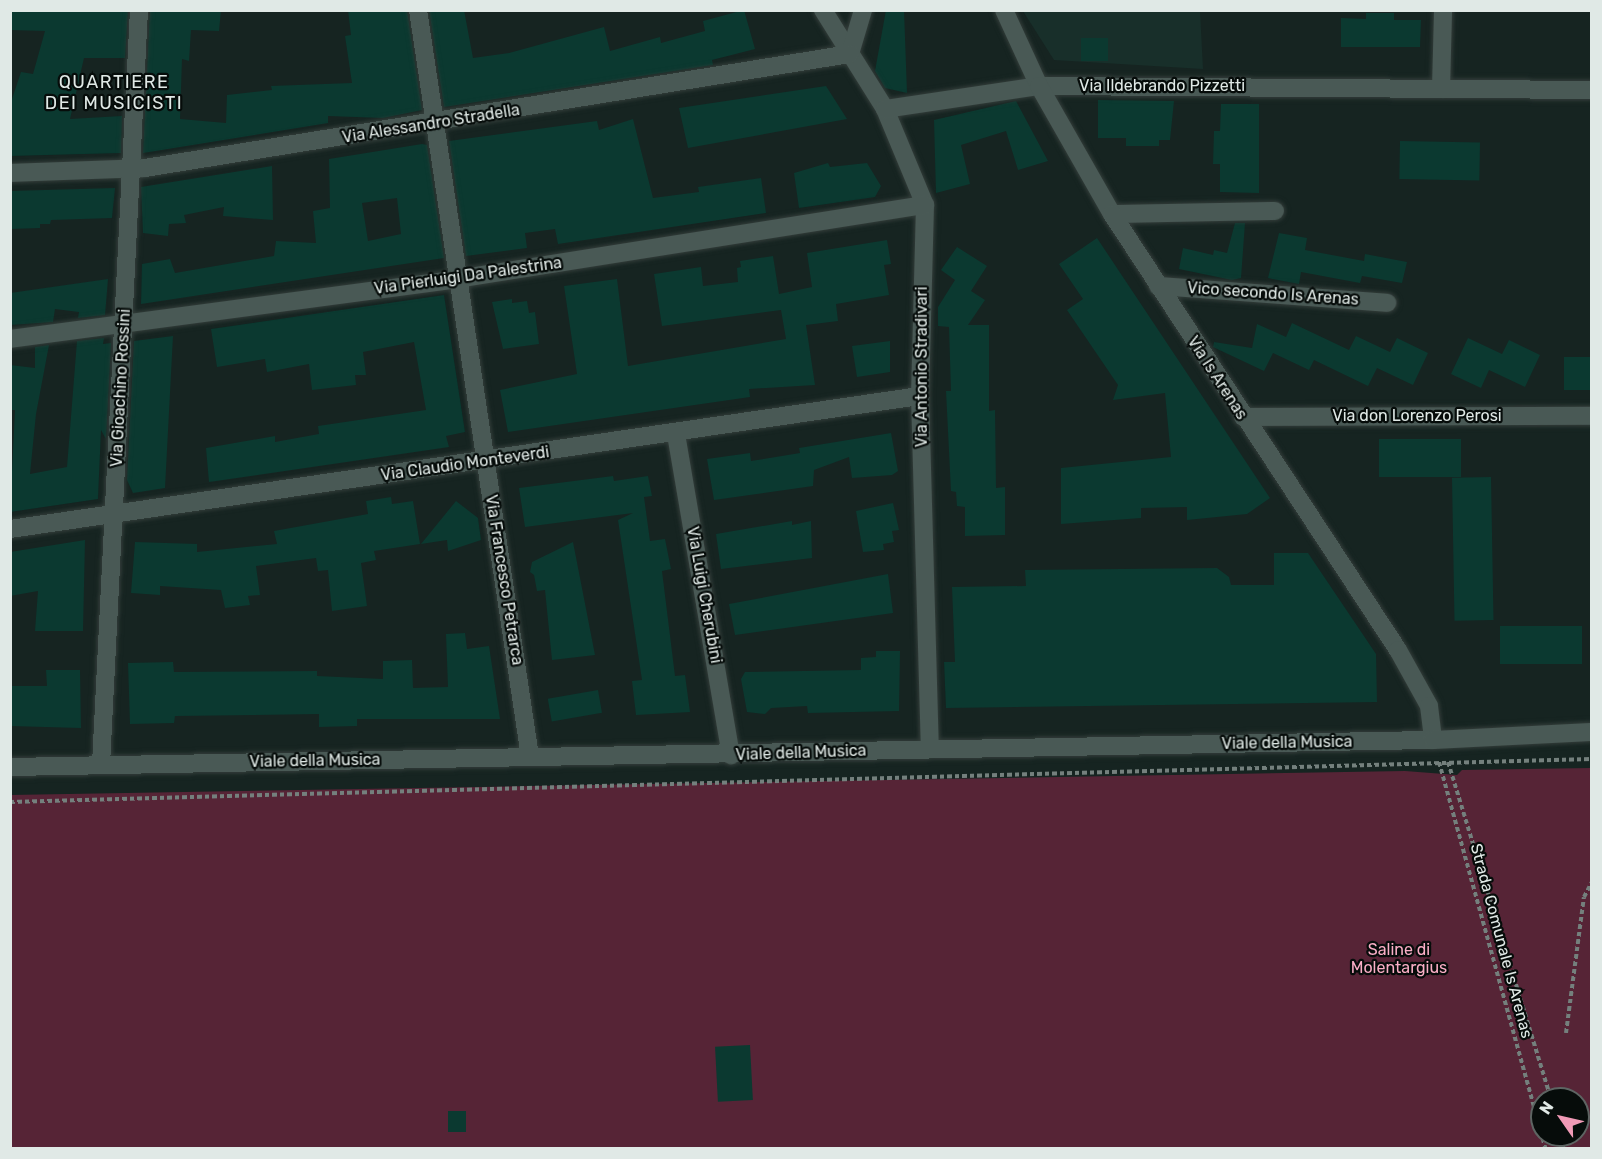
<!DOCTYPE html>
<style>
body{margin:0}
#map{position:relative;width:1602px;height:1159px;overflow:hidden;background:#162421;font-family:Rubik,sans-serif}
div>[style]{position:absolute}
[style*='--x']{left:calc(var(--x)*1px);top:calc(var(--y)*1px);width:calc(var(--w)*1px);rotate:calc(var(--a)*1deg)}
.built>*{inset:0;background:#182f2a}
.green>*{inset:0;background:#562436}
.building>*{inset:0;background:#0b3930;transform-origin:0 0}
.path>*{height:4px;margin-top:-2px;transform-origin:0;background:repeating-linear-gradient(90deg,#74807d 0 4.5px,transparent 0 7.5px)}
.roads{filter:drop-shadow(0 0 2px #333d3a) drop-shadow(0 0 2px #333d3a)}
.street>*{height:18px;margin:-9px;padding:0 9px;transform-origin:9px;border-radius:9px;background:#495955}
.secondary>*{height:18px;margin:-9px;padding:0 9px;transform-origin:9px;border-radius:9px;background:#495955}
span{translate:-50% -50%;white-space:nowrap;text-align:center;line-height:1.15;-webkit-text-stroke:4.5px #060c0a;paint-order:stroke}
.street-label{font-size:16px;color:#e0e9e6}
.park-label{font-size:16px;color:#faaec6}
.neighbourhood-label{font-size:18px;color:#e0e9e6;letter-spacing:1.5px}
.frame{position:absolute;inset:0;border:12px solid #e0e9e6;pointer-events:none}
.north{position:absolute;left:1530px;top:1087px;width:60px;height:60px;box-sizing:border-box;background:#060c0a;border:2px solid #5d6462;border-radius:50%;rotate:304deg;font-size:16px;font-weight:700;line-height:24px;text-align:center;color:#e0e9e6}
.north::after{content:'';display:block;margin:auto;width:21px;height:27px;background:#f09ab6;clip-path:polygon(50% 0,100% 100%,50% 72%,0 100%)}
</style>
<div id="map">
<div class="built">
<i style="clip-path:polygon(1023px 11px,1200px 11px,1203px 69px,1054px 60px)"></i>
</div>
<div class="green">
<i style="clip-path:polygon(evenodd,1591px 768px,1591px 1148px,11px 1148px,10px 795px,1405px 771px,1457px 775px,1462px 770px,1591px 768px,1542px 1099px,1578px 1099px,1578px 1135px,1542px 1135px,1542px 1099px)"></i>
</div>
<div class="building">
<i style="clip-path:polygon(10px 10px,128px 10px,125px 58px,84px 58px,70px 119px,122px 116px,121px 153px,10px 156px,10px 105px,21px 72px,33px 74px,45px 31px,10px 30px)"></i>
<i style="clip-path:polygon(150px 10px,221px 10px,219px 31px,191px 30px,189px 61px,182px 59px,180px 119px,226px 123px,227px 95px,272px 90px,271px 86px,352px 83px,345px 36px,351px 35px,348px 10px,407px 10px,422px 110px,383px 118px,328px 116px,328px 123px,143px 153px)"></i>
<i style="clip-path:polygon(429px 10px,464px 10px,473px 58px,509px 53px,604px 27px,610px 51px,660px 37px,661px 43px,705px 31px,703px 21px,744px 10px,755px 49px,712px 60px,713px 65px,444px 107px)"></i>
<i style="clip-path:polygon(886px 10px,904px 10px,907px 93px,885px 88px,875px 71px)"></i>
<i style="clip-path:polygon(1366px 13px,1394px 13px,1394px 20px,1421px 20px,1420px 47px,1341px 47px,1341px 18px,1366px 19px)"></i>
<i style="left:1081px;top:38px;width:27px;height:23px"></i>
<i style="clip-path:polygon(826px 86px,847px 119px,688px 148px,679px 108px)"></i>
<i style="clip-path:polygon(1098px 100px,1174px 101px,1170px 140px,1159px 140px,1159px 146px,1126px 146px,1126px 138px,1098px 138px)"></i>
<i style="clip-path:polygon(1016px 101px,1048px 161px,1018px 170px,1006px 131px,961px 145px,970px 184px,936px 193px,934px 120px)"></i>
<i style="clip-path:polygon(1221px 104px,1259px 104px,1259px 193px,1220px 192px,1220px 164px,1213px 164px,1214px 131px,1220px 131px)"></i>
<i style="clip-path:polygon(633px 119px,653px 198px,699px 192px,698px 187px,761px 178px,766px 213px,558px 244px,555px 229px,525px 233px,527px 248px,466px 256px,449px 141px,597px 121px,599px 130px)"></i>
<i style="left:1400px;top:141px;width:80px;height:38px;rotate:1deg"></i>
<i style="clip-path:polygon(evenodd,422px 144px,427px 145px,444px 258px,141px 304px,142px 264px,170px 259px,175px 273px,274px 256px,276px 241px,316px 243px,313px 211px,330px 208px,329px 159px,422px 144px,397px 198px,401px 234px,368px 241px,362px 203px,397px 198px)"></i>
<i style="clip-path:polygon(828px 163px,830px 167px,867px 163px,881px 186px,875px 197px,799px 208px,794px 173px)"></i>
<i style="clip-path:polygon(272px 166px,273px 220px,223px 216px,224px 207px,184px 215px,186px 223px,169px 224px,168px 236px,143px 233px,141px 187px)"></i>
<i style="clip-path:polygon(115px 188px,112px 218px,51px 220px,50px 224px,40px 224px,40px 228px,10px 229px,10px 191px)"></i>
<i style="clip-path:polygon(1235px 223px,1245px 223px,1241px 278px,1232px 280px,1179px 269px,1183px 248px,1213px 255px,1214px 250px,1227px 253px)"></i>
<i style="clip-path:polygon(1279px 233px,1307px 238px,1305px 250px,1364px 261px,1365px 254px,1407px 262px,1402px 283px,1362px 276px,1360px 283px,1301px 272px,1299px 284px,1268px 278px)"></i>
<i style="clip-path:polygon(1097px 238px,1270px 498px,1247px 514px,1187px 520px,1187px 507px,1141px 508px,1141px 518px,1061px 524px,1061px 468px,1171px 457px,1165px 393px,1113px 400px,1118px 385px,1067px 310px,1083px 299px,1059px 264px)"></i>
<i style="clip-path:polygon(887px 240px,891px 264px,884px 265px,889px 295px,836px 304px,838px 321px,806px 325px,815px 385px,749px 389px,750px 397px,508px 432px,500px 390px,577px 374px,564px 286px,617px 279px,628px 366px,786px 339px,781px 310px,662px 326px,654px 274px,701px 267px,703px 286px,738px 282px,737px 268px,741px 267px,740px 261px,773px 256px,779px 294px,812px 287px,807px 253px)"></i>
<i style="clip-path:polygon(957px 247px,987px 266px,971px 291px,985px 300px,968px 325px,989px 325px,989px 411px,995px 410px,996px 488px,1005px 487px,1005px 535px,965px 536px,965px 507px,957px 506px,956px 492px,951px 491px,946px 391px,951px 391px,949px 327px,938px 326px,938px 307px,955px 280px,941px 270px)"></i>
<i style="clip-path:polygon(108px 279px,105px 315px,78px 318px,79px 312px,55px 309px,53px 322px,10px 325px,10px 293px)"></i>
<i style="clip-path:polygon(444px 295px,465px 432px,446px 436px,449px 447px,209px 482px,206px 448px,275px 436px,275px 442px,319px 434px,318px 426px,426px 410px,414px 342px,363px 352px,366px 375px,355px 375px,356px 385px,312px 390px,309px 364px,267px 372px,265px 359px,217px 367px,211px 329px)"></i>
<i style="clip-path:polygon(512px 299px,512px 303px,527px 301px,529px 313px,535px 312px,539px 344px,503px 349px,492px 302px)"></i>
<i style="clip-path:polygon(1292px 323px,1349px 350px,1356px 336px,1390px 352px,1397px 338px,1428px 353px,1413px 385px,1377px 368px,1368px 386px,1314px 360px,1309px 370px,1273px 353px,1264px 371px,1213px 347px,1214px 342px,1252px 348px,1257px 324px,1286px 337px)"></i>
<i style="clip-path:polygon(173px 336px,165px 488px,133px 493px,127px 480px,134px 341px)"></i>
<i style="clip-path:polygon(104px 338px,103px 344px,111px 343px,106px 439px,101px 430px,98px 499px,10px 512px,15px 410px,10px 410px,10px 365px,35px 368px,35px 347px,49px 345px,36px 414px,30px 474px,67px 467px,77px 341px)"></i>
<i style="clip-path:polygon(1468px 338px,1502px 354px,1509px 340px,1540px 355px,1525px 387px,1489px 370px,1481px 388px,1451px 374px)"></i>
<i style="clip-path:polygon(890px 341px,890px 372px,857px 377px,852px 346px)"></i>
<i style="left:1564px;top:357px;width:28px;height:33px"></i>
<i style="clip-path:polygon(891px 433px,898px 471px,892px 475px,852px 478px,849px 457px,814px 470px,813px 486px,714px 500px,707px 459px,750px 453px,751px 461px,800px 453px,799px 448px)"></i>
<i style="left:1379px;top:439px;width:82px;height:38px"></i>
<i style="clip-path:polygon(613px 476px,614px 481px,648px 476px,652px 496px,644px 497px,650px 541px,665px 539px,671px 569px,662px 571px,675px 676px,685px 675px,690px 712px,636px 715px,632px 681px,642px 680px,618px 520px,633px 513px,525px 527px,519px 488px)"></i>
<i style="left:1491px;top:477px;width:143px;height:39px;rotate:89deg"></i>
<i style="clip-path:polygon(391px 497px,392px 504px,413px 501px,420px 544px,374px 551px,376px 560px,361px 563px,367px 606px,332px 611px,328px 570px,318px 571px,316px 558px,256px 566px,260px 595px,248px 596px,250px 605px,225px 608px,221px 590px,160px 586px,160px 595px,131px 593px,135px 542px,197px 544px,197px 552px,277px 544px,274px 531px,368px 514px,366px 501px)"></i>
<i style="clip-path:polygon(456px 501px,478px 518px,481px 540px,448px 551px,447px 540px,421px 544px)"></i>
<i style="clip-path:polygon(893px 503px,899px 530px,892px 531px,894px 542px,883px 544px,884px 550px,863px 552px,856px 511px)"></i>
<i style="clip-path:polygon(792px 521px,792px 525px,811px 521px,812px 558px,721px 569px,716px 534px)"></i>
<i style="clip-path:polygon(85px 540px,83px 631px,35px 631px,38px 591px,10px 596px,10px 552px)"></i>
<i style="clip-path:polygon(573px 542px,595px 655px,552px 660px,545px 590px,537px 591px,534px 575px,530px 572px,532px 562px)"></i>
<i style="clip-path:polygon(1274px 553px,1308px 553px,1376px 654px,1377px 702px,946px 708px,944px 662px,955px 662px,952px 587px,1026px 586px,1025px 570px,1217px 568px,1229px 577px,1231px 585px,1274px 585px)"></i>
<i style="clip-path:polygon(888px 574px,893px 613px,735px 635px,729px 604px)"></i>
<i style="left:1500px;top:626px;width:82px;height:38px"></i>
<i style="clip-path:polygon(465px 633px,467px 649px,489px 646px,500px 719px,357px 719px,357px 726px,319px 727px,319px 714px,175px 716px,174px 723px,130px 724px,128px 663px,173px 662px,174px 672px,317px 671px,317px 676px,383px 679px,383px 661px,412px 660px,413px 688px,448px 687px,446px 634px)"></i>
<i style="clip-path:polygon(876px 651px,900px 651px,899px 711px,808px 713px,807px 706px,771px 708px,765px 714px,747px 712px,741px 679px,745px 672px,861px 670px,861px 658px,876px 657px)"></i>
<i style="clip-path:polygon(46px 670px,80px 670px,81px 728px,10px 726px,10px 686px,47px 686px)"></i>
<i style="left:598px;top:690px;width:23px;height:51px;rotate:80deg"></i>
<i style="left:750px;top:1045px;width:55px;height:35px;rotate:87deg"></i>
<i style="left:448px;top:1111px;width:18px;height:21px"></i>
</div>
<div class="path">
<i style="--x:1439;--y:762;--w:400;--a:74.6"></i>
<i style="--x:1448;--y:762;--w:352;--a:73"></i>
<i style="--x:10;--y:802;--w:1583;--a:-1.56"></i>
<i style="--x:1566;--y:1033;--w:137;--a:-82.5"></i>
<i style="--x:1584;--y:897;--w:17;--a:-62"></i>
<i style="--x:1561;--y:1135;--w:13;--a:77"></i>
</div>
<div class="roads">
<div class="street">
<i style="--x:418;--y:10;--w:755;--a:81.47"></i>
<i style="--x:823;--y:10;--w:117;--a:57.9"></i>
<i style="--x:885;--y:109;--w:104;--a:67.4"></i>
<i style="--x:925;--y:205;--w:191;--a:91.5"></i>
<i style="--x:920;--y:396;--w:353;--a:88.4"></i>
<i style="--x:850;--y:54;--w:46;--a:-73.5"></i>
<i style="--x:1441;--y:89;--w:79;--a:-88.5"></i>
<i style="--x:885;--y:109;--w:156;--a:-8.5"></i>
<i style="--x:1039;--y:86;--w:553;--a:0.41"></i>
<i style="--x:10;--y:173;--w:135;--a:-2.1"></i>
<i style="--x:145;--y:168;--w:714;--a:-9.19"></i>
<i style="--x:1112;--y:214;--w:163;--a:-1.1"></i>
<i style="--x:1158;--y:286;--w:230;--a:4.2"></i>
<i style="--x:10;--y:339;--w:451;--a:-7.6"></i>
<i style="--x:457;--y:279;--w:474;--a:-9"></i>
<i style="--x:1243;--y:417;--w:349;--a:-0.2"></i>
<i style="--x:676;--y:434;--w:326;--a:80.3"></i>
<i style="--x:10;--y:529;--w:920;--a:-8.32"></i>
</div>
<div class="secondary">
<i style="--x:1004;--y:10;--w:84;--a:65.3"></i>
<i style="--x:1039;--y:86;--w:147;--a:60.3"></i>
<i style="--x:1112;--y:214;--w:521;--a:56.74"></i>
<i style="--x:1398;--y:650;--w:64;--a:61"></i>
<i style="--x:1429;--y:706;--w:34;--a:83"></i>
<i style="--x:101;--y:765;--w:756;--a:-87.12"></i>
<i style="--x:10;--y:767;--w:1423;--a:-1.09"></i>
<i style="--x:1433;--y:740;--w:159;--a:-2.9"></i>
</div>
</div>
<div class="street-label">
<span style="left:1162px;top:86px">Via Ildebrando Pizzetti</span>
<span style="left:431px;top:124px;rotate:-9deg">Via Alessandro Stradella</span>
<span style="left:468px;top:276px;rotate:-8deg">Via Pierluigi Da Palestrina</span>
<span style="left:1273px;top:294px;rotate:4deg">Vico secondo Is Arenas</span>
<span style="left:922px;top:367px;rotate:-90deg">Via Antonio Stradivari</span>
<span style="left:1217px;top:378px;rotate:57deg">Via Is Arenas</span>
<span style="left:121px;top:388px;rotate:-87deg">Via Gioachino Rossini</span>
<span style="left:1417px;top:416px">Via don Lorenzo Perosi</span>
<span style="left:465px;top:464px;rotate:-8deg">Via Claudio Monteverdi</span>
<span style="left:504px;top:580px;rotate:81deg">Via Francesco Petrarca</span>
<span style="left:704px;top:595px;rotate:80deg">Via Luigi Cherubini</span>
<span style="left:1287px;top:743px;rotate:-1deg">Viale della Musica</span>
<span style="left:801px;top:753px;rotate:-2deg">Viale della Musica</span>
<span style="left:315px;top:761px;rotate:-1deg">Viale della Musica</span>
<span style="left:1501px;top:941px;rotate:75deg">Strada Comunale Is Arenas</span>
</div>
<div class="park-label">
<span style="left:1399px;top:959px">Saline di<br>Molentargius</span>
</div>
<div class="neighbourhood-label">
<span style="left:114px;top:93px">QUARTIERE<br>DEI MUSICISTI</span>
</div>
<div class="frame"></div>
<div class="north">N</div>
</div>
